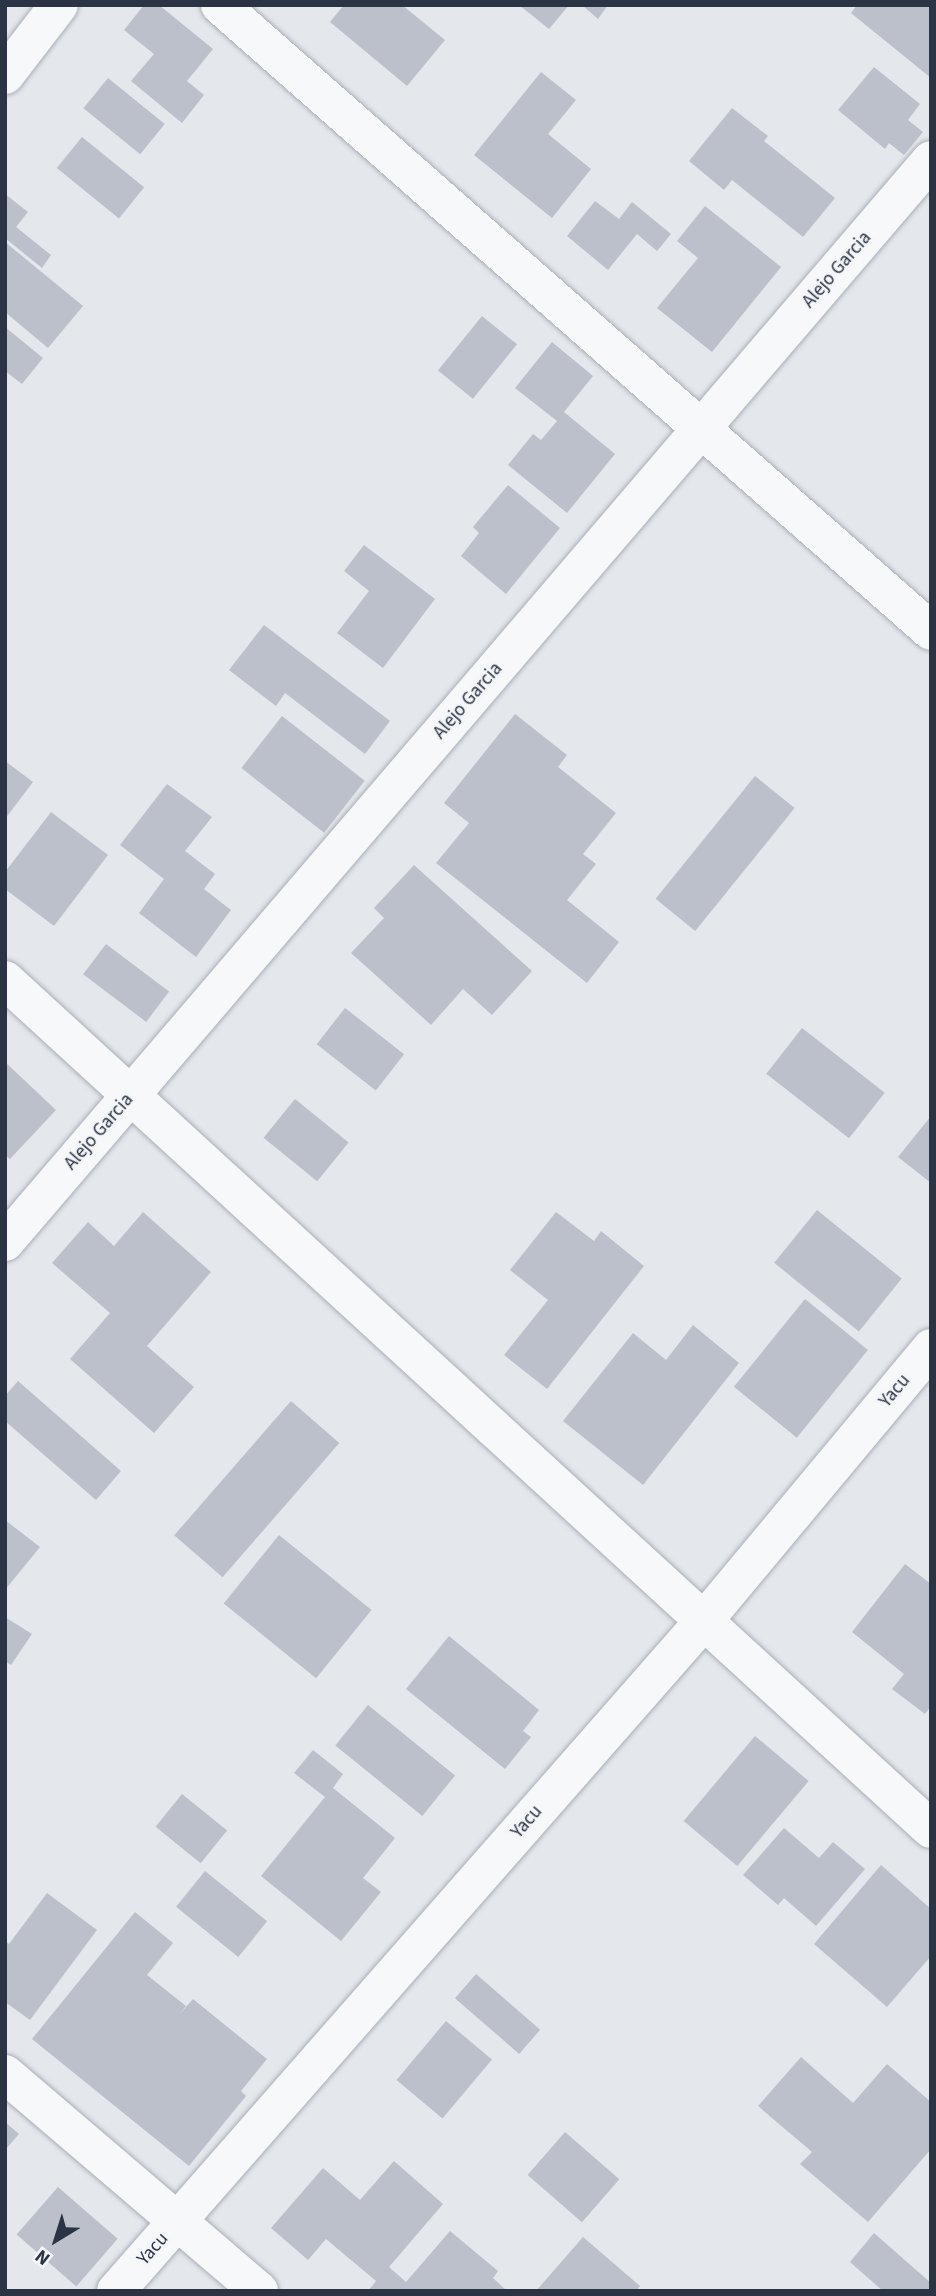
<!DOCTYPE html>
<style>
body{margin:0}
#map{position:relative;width:936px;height:2296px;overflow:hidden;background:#e4e7ec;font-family:"Source Sans 3",sans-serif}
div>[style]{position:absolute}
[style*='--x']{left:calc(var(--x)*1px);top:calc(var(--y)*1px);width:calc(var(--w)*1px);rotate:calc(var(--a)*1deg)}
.building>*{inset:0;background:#bbc0ca;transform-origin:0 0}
.roads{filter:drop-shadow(0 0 2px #a9aeb7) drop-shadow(0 0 2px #a9aeb7)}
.street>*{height:38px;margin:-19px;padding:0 19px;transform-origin:19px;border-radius:19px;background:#f7f8fa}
span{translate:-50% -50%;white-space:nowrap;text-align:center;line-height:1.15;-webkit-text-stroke:6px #f4f6f9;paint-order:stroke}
.street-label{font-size:19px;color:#2b3445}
.frame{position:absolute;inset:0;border:7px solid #2b3445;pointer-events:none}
.north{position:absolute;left:21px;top:2205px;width:70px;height:70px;-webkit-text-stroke:5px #f4f6f9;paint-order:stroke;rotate:218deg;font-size:19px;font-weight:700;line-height:28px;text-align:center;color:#2b3445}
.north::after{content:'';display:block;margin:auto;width:24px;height:32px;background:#2b3445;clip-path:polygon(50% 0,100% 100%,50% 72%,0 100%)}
</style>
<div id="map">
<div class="building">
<i style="clip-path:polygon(144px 5px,159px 5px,213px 49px,187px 81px,204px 95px,182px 123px,131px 81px,154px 54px,124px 30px)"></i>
<i style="clip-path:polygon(344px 5px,402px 5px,445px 40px,407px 86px,330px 22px)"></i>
<i style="clip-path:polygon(519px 5px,569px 5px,549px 29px)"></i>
<i style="clip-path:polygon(582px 5px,608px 5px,598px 19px)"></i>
<i style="clip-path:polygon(857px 5px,931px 5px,931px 78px,851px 13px)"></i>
<i style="clip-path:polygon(874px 67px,920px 104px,908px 120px,923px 132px,904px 155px,889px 143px,885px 149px,838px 110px)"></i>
<i style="clip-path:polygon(541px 72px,576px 100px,548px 134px,591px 169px,552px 218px,474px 155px)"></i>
<i style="left:108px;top:78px;width:73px;height:39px;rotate:39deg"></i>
<i style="clip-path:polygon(732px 108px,768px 136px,764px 141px,835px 198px,803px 237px,732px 180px,724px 190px,689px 161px)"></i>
<i style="left:82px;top:137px;width:80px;height:40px;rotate:39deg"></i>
<i style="clip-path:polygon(5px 194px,28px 212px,16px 227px,51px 255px,42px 268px,5px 238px)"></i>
<i style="clip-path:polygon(595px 201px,619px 219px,632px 202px,671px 234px,657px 251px,637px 234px,608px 270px,567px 236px)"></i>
<i style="clip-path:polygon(705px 206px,781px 267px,712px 352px,657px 308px,698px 258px,677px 241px)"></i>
<i style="clip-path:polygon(5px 242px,83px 306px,48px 348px,5px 312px)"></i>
<i style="left:482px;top:316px;width:45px;height:70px;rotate:39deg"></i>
<i style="clip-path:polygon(5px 327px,43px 358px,22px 384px,5px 371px)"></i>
<i style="clip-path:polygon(552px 342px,593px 376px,564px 412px,615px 454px,567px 513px,508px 465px,533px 434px,541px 440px,557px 421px,515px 388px)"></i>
<i style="clip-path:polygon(508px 485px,560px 528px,506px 594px,461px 556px,479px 533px,473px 527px)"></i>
<i style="clip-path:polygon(364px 545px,435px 599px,383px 668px,337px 633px,369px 591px,344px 571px)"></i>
<i style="clip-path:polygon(264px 625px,390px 721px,365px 754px,285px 693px,276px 706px,229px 670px)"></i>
<i style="clip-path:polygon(515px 714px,567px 755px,558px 767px,616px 813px,583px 854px,596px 864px,567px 900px,619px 942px,587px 983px,436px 863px,469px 823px,444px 803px)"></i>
<i style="left:282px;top:716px;width:105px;height:66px;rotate:38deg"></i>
<i style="clip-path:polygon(5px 761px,33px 782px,5px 819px)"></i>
<i style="left:755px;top:776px;width:51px;height:158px;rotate:39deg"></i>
<i style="clip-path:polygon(167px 784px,212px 817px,185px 851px,215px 874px,204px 889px,231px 910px,196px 957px,139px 913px,164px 879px,120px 845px)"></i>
<i style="clip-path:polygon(51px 812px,108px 855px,54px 926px,5px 889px,5px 872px)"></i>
<i style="clip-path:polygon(414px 865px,532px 971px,492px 1015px,463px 989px,431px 1025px,351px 953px,384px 918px,374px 908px)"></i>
<i style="left:106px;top:944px;width:79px;height:38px;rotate:37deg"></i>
<i style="left:345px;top:1008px;width:75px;height:46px;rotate:38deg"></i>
<i style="left:802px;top:1028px;width:105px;height:58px;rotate:38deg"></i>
<i style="clip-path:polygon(5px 1062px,56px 1110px,10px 1159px,5px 1155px)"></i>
<i style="left:295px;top:1099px;width:69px;height:50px;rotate:39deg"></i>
<i style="clip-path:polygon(931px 1116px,931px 1183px,898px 1157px)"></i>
<i style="left:817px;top:1210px;width:109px;height:68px;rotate:39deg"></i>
<i style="clip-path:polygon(143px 1212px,211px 1272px,147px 1346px,194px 1387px,154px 1433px,70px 1359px,110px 1313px,52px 1263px,88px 1222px,114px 1246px)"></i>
<i style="clip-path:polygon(556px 1212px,594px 1241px,601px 1231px,644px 1266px,547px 1389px,504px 1355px,548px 1300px,510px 1270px)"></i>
<i style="left:805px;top:1299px;width:81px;height:113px;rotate:39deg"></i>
<i style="clip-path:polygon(693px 1325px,739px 1363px,643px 1485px,563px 1421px,633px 1333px,666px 1360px)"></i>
<i style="clip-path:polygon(18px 1381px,121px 1471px,96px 1500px,5px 1421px,5px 1396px)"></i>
<i style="left:291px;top:1401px;width:64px;height:178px;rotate:41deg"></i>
<i style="clip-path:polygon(5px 1520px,40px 1547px,5px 1590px)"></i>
<i style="left:279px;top:1535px;width:119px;height:88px;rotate:39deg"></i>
<i style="clip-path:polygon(905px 1564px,931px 1584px,931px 1706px,925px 1714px,892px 1689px,904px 1674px,852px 1632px)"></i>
<i style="clip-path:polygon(5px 1617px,32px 1634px,11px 1665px,5px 1661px)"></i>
<i style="clip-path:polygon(449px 1636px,539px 1710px,523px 1731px,531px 1737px,505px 1769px,406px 1689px)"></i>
<i style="left:368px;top:1705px;width:112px;height:52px;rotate:39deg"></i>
<i style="left:755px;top:1736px;width:70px;height:111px;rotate:40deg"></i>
<i style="clip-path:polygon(313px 1750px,343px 1774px,333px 1788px,395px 1838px,363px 1878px,381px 1892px,341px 1941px,261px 1876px,325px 1797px,294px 1773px)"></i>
<i style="left:182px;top:1794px;width:58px;height:42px;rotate:39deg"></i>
<i style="clip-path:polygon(784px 1828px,819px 1858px,833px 1842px,865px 1869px,816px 1926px,784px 1898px,778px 1905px,743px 1875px)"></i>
<i style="clip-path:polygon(881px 1865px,931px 1909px,931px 1956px,887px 2007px,814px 1944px)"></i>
<i style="left:205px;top:1871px;width:80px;height:46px;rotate:39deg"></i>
<i style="clip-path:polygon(47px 1893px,97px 1930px,30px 2020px,5px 2002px,5px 1941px,9px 1944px)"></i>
<i style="clip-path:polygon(135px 1912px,173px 1943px,147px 1975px,186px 2006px,179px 2015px,193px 1999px,267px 2059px,241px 2091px,246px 2096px,189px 2166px,32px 2039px)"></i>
<i style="left:476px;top:1974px;width:85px;height:32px;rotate:41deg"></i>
<i style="left:446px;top:2021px;width:60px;height:77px;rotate:40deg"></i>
<i style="clip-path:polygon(801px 2057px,853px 2103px,887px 2064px,931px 2102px,931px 2149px,868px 2222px,800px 2164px,812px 2152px,758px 2106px)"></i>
<i style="clip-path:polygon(5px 2122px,19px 2134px,5px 2150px)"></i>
<i style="left:565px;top:2132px;width:72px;height:57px;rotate:41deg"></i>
<i style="clip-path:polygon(394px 2161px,443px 2204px,389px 2267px,406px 2282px,450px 2231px,498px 2271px,493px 2278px,507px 2291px,368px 2291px,376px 2281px,326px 2239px,308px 2260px,271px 2228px,323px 2168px,360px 2200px)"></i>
<i style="left:58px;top:2187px;width:79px;height:63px;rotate:41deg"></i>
<i style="clip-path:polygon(874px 2233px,931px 2283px,931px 2291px,883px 2291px,850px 2262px)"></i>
<i style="clip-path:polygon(583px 2237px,640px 2286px,636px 2291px,536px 2291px)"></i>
</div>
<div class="roads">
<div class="street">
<i style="--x:220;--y:5;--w:947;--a:41.36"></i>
<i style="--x:5;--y:75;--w:88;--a:-52.4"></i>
<i style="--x:5;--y:980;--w:1256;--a:42.52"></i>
<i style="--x:5;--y:1242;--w:1424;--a:-49.44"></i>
<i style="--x:5;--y:2074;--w:334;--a:40.5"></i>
<i style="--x:116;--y:2291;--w:889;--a:-48.74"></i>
<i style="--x:702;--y:1623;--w:358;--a:-50.2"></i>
</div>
</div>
<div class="street-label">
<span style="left:837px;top:270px;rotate:-49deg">Alejo Garcia</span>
<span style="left:468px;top:701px;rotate:-49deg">Alejo Garcia</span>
<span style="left:99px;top:1132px;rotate:-49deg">Alejo Garcia</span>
<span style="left:895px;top:1391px;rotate:-50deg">Yacu</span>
<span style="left:527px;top:1822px;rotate:-49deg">Yacu</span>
<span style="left:153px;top:2249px;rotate:-49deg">Yacu</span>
</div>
<div class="frame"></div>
<div class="north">N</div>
</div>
